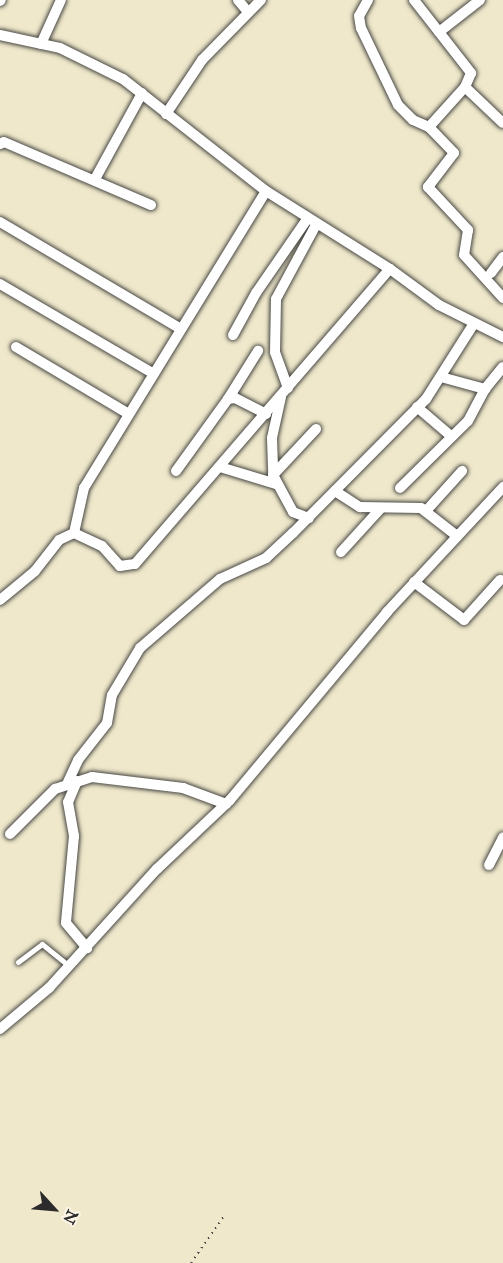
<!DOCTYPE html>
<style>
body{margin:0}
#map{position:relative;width:503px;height:1263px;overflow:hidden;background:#efe8cb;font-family:"IM FELL Great Primer",serif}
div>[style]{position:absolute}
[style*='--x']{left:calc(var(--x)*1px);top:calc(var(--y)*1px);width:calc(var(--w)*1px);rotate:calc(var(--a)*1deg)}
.path>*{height:2px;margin-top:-1px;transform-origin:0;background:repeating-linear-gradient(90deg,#484743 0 1.5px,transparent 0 6px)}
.roads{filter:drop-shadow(0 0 2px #484743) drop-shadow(0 0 2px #484743)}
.lane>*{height:5px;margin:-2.5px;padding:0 2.5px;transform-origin:2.5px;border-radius:2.5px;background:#fff}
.street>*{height:10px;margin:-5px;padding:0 5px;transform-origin:5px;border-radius:5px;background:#fff}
span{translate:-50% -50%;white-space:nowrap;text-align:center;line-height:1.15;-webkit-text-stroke:4.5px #fcf5e5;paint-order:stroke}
.north{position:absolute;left:24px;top:1179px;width:60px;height:60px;-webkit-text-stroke:4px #fcf5e5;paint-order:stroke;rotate:116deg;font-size:16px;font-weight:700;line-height:24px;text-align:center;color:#2b2b2b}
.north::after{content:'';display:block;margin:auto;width:21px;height:27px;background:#2b2b2b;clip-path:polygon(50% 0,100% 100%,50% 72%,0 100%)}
</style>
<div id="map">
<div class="path">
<i style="--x:191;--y:1263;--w:57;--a:-54.9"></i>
</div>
<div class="roads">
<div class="lane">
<i style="--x:18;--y:962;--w:30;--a:-37"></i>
<i style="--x:42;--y:944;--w:35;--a:39"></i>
</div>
<div class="street">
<i style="--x:238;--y:0;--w:16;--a:50"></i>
<i style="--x:368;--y:0;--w:18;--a:119"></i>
<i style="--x:359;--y:16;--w:12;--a:81"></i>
<i style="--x:361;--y:28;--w:85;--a:64.3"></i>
<i style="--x:398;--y:105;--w:21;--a:45"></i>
<i style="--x:413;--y:120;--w:17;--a:24"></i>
<i style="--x:414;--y:0;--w:93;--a:52"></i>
<i style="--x:471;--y:73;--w:15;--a:113"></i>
<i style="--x:465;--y:87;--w:54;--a:132"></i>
<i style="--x:429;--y:127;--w:36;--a:46"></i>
<i style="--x:454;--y:153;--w:43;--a:127.4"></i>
<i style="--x:428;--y:187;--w:59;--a:47.1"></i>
<i style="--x:468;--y:230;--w:25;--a:99"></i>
<i style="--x:464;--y:255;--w:58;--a:47.8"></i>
<i style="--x:0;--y:1;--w:1;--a:-45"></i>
<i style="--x:439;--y:32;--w:52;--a:-38"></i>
<i style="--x:0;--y:35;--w:61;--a:12.2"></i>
<i style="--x:60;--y:48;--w:70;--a:26.2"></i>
<i style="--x:123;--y:79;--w:182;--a:38.1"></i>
<i style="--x:266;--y:191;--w:146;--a:32.2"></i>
<i style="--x:390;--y:269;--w:61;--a:36.3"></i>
<i style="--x:439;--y:305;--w:72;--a:26.6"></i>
<i style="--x:41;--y:44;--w:48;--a:-65.6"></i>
<i style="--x:465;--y:87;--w:52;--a:43.5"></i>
<i style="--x:166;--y:114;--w:65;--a:-56.3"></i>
<i style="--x:202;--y:60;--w:84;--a:-45.5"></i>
<i style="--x:0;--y:144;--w:4;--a:-27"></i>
<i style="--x:4;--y:142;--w:160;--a:23.2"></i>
<i style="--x:95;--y:179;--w:98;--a:-61.3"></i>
<i style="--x:0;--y:222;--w:210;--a:30.6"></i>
<i style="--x:491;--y:273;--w:20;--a:-53"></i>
<i style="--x:0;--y:284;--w:178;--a:30.3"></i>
<i style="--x:233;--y:335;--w:48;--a:-61.3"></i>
<i style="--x:256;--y:293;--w:91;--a:-55.3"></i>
<i style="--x:16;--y:347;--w:131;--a:30.7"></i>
<i style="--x:441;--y:377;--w:46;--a:15.3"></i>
<i style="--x:288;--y:388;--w:38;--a:-110"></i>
<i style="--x:275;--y:352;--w:53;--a:-88.9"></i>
<i style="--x:276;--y:299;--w:86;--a:-61.7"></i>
<i style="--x:281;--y:397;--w:42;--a:102.4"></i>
<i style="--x:272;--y:438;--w:37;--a:88"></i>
<i style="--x:273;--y:475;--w:42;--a:61.6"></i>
<i style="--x:293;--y:512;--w:17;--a:21"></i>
<i style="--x:228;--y:399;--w:57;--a:-58"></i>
<i style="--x:417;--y:407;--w:45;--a:40.5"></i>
<i style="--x:220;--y:467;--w:59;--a:16.9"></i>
<i style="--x:176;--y:471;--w:89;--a:-54.2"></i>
<i style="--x:228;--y:399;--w:7;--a:-8"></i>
<i style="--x:235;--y:398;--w:35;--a:27"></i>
<i style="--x:273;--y:475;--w:63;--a:-46.9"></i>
<i style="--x:400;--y:488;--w:95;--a:-44.6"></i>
<i style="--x:468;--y:421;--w:36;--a:-62"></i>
<i style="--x:485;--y:389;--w:28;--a:-51"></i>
<i style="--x:335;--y:491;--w:30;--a:33"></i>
<i style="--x:360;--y:507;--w:61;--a:0.9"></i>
<i style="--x:421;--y:508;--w:46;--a:37.9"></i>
<i style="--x:426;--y:511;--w:54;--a:-48"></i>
<i style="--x:74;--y:533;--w:46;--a:-77.5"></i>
<i style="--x:84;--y:488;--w:348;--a:-58.5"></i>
<i style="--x:341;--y:552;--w:59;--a:-47.7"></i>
<i style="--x:414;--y:582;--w:63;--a:37.2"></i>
<i style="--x:464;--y:620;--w:54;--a:-48"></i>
<i style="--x:0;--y:600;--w:45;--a:-39.6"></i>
<i style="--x:35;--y:571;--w:39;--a:-52"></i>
<i style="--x:59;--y:540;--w:17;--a:-25"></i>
<i style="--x:74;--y:533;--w:31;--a:25"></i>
<i style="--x:102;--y:546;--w:27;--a:48"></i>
<i style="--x:120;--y:566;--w:15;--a:-8"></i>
<i style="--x:135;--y:564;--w:390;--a:-49.2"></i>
<i style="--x:77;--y:781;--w:23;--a:113"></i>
<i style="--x:68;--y:802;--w:35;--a:80"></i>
<i style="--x:74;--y:836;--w:87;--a:95.3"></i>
<i style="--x:66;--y:923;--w:33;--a:50"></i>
<i style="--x:67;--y:784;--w:26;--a:-65"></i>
<i style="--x:78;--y:760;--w:47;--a:-51.9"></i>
<i style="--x:107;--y:723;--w:28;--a:-80"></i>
<i style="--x:112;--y:695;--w:55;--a:-59.2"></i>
<i style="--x:140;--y:648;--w:106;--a:-40.8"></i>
<i style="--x:220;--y:579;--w:51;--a:-24.5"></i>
<i style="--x:266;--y:558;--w:37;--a:-43"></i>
<i style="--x:293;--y:533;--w:189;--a:-45.2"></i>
<i style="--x:426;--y:399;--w:88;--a:-57.6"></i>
<i style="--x:10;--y:834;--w:64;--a:-45"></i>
<i style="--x:55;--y:789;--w:39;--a:-18"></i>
<i style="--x:92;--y:777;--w:92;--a:6.9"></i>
<i style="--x:183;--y:788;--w:46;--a:20.4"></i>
<i style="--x:489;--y:865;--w:31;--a:-63"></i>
<i style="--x:0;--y:1029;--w:64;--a:-39.9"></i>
<i style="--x:49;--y:988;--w:161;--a:-47.8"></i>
<i style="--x:157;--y:869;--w:100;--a:-43.4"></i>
<i style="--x:230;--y:800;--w:245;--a:-50.1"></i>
<i style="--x:387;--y:612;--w:171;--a:-47.1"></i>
</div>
</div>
<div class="north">N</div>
</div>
